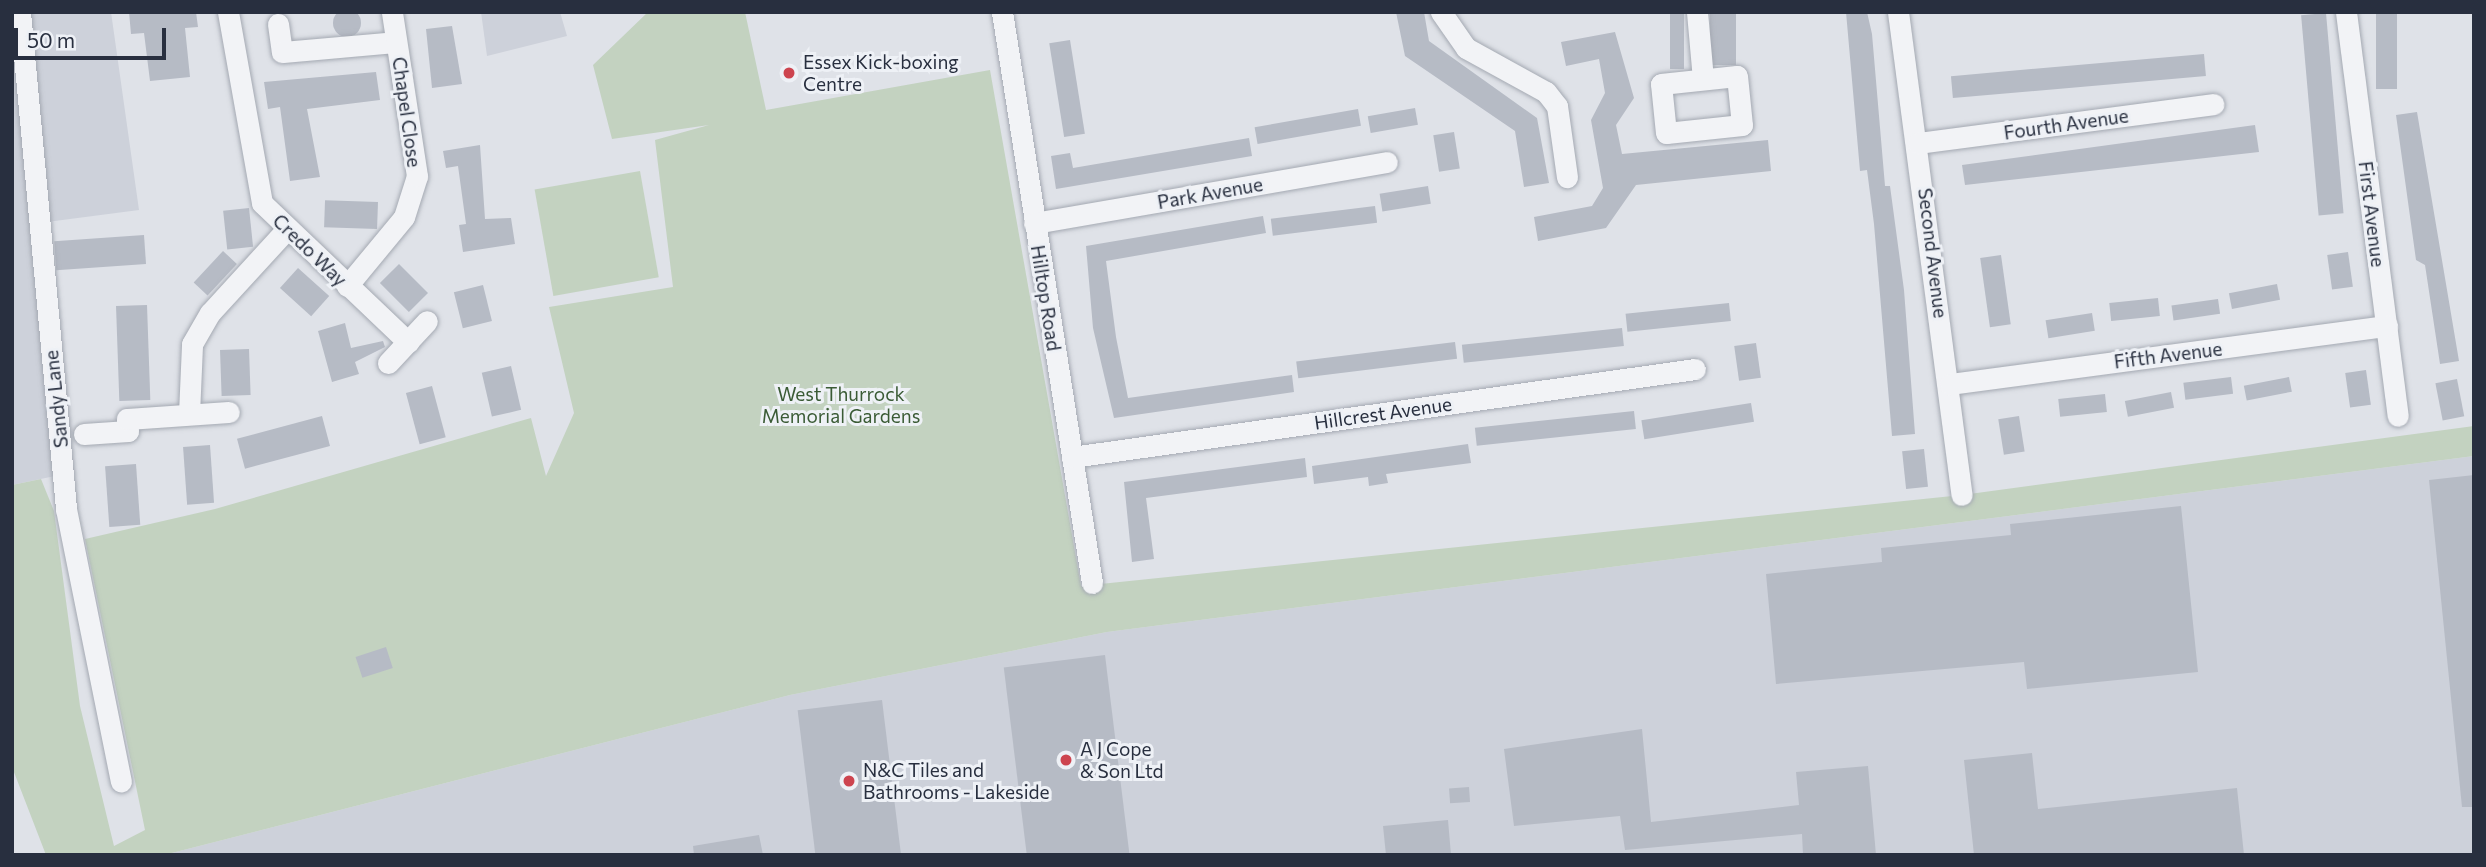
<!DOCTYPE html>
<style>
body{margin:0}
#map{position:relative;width:2486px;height:867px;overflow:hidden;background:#dfe2e8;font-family:Commissioner,sans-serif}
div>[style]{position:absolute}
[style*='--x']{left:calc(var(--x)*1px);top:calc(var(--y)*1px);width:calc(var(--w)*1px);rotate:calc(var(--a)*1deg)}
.built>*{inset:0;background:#cdd1da}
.green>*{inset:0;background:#c3d2c0;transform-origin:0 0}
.building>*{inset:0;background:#b6bbc5;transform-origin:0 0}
.round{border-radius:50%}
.roads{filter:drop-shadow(0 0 2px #a4a9b2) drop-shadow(0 0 2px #a4a9b2)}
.minor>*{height:21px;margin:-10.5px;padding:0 10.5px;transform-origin:10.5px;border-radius:10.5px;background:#f2f3f6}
.dots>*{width:19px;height:19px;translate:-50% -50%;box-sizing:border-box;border:4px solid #eef1f6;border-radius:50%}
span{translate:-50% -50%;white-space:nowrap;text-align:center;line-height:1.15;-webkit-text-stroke:6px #eef1f6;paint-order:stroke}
.poi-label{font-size:19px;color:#282f3f}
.left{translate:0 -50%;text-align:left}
.street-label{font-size:19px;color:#282f3f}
.park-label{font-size:19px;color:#3a5b35}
.frame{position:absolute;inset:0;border:14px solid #282f3f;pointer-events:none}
.scale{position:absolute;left:14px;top:28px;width:152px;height:32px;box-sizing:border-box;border:4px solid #282f3f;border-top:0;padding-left:9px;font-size:21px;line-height:24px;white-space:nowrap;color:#282f3f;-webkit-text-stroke:5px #eef1f6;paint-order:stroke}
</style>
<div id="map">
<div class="built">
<i style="clip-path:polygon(12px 12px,111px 12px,139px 210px,47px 222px,74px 472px,12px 485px)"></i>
<i style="clip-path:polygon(481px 12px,560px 12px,567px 36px,487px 56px)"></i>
<i style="clip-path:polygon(2474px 456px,2474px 855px,164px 855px,790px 695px,1107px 632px)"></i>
</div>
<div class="green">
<i style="clip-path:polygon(648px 12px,745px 12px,766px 110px,990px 70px,1081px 586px,1962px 495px,2474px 426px,2474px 456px,1107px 632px,790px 695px,164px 855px,46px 855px,12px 767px,12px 485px,41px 479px,54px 511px,80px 706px,114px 846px,145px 830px,85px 539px,215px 509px,531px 418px,546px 476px,574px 413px,549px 307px,673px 287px,655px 140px,709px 125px,612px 139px,593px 65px)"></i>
<i style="left:640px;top:171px;width:108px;height:107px;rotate:80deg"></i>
</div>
<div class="building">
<i class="round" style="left:333px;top:9px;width:28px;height:28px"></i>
<i style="clip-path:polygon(129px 12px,196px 12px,198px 27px,185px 28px,190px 77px,150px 81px,144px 33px,131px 34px)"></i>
<i style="clip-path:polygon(1396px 12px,1424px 12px,1429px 41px,1537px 118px,1549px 183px,1524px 187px,1515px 131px,1405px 56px)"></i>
<i style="left:1670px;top:12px;width:14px;height:57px"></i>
<i style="left:1710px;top:12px;width:26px;height:53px"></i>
<i style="clip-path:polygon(1846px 12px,1867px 12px,1872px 34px,1885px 186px,1890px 186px,1904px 290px,1915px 434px,1892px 436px,1874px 224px,1867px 170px,1860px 171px)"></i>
<i style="left:2376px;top:12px;width:21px;height:77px"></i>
<i style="left:2326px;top:13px;width:201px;height:25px;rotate:85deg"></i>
<i style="clip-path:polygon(452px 26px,462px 84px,432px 88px,426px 29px)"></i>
<i style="clip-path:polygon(1615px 32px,1634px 98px,1616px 125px,1622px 154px,1768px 140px,1771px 171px,1636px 185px,1606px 228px,1538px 241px,1534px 217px,1592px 206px,1603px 188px,1591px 120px,1605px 93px,1599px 59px,1566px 66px,1561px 42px)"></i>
<i style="left:1070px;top:40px;width:95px;height:21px;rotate:81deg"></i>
<i style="left:2204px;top:54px;width:22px;height:254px;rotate:85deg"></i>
<i style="clip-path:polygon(376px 72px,380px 100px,307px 109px,320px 177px,290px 181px,280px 107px,268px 109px,264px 82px)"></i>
<i style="left:1415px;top:108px;width:17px;height:48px;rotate:80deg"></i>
<i style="left:1358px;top:109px;width:17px;height:105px;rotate:80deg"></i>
<i style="clip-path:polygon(2417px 112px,2459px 361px,2440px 364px,2425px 265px,2416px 260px,2396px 115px)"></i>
<i style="clip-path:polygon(2255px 125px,2259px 152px,1965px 185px,1962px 165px)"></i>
<i style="left:1454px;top:132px;width:37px;height:21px;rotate:81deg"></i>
<i style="clip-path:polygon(1249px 138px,1252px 156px,1056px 189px,1051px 156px,1070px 153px,1073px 168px)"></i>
<i style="clip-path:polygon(480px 145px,485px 219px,511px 218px,515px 244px,463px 252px,459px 225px,466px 224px,458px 166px,446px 168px,443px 151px)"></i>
<i style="left:1428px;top:186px;width:18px;height:49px;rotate:81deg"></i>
<i style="left:378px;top:202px;width:27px;height:53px;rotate:92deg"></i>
<i style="left:1375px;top:206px;width:17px;height:105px;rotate:83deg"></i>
<i style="left:249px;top:208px;width:39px;height:26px;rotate:84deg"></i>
<i style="clip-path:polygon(1263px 216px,1266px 233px,1106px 261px,1116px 337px,1128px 398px,1292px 375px,1294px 392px,1114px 418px,1093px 328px,1086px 246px)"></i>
<i style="left:144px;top:235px;width:29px;height:90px;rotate:86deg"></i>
<i style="left:223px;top:251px;width:19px;height:43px;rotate:43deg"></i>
<i style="left:2348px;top:252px;width:35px;height:21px;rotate:82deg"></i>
<i style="left:2001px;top:255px;width:70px;height:21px;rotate:82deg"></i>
<i style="left:399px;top:264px;width:41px;height:27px;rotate:45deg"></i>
<i style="left:298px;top:268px;width:42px;height:27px;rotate:42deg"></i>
<i style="left:2277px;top:284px;width:16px;height:49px;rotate:79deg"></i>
<i style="left:483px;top:285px;width:37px;height:30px;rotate:76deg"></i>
<i style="left:2158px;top:298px;width:18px;height:49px;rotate:84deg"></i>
<i style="left:2218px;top:299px;width:15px;height:47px;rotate:82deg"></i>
<i style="left:1729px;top:303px;width:18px;height:104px;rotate:84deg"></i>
<i style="left:147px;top:305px;width:95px;height:31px;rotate:88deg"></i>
<i style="left:2092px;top:313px;width:18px;height:47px;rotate:81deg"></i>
<i style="clip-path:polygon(345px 323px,351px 348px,383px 341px,385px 347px,355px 362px,359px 374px,332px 382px,318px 331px)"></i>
<i style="left:1622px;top:328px;width:18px;height:161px;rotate:84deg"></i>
<i style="left:1455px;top:342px;width:17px;height:160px;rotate:83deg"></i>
<i style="left:1756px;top:343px;width:35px;height:22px;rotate:82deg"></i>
<i style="left:249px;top:349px;width:46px;height:29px;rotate:88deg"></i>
<i style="left:511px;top:366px;width:45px;height:30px;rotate:77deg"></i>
<i style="left:2366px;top:370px;width:35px;height:21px;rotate:82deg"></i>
<i style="left:2231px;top:377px;width:17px;height:48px;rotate:83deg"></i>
<i style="left:2289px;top:377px;width:15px;height:46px;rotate:79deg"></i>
<i style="left:2457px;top:379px;width:38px;height:22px;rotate:79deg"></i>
<i style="left:432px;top:386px;width:53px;height:27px;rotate:75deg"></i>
<i style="left:2171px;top:392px;width:16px;height:47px;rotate:79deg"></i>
<i style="left:2105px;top:394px;width:18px;height:47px;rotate:84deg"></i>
<i style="left:1751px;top:403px;width:19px;height:111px;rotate:81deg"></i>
<i style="left:1634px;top:411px;width:18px;height:160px;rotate:84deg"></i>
<i style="left:322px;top:416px;width:31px;height:88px;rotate:75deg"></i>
<i style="left:2019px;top:416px;width:36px;height:21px;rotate:81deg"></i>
<i style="clip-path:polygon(1468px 444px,1471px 463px,1386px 474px,1388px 483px,1369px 486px,1368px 477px,1314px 484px,1312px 466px)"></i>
<i style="left:210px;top:445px;width:58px;height:27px;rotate:86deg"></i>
<i style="left:1924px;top:449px;width:38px;height:22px;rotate:84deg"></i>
<i style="clip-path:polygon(1305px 458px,1307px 477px,1146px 498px,1154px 559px,1132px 562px,1124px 482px)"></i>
<i style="left:136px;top:464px;width:61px;height:31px;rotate:86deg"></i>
<i style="clip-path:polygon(2474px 475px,2474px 807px,2462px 807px,2429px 480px)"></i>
<i style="clip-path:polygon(2181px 506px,2198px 672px,2027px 689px,2024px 662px,1776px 684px,1766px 574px,1882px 562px,1881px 548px,2011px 535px,2010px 524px)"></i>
<i style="left:386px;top:647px;width:22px;height:32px;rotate:72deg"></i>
<i style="left:1105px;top:655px;width:201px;height:102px;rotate:83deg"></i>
<i style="left:882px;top:700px;width:156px;height:85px;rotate:83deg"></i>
<i style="clip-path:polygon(1642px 729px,1651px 822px,1799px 805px,1796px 772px,1868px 766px,1876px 855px,1803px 855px,1802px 834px,1625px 850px,1620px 816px,1514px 826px,1504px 749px)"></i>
<i style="clip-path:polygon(2032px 753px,2038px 809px,2237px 788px,2244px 855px,1974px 855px,1964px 760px)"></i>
<i style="left:1469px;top:787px;width:15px;height:20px;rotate:86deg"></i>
<i style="clip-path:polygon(1448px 820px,1451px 855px,1386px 855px,1383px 826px)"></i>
<i style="clip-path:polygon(759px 835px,763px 855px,694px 855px,693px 846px)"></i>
</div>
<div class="roads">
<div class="minor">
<i style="--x:20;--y:12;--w:499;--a:84.7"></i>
<i style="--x:66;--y:509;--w:278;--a:78.6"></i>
<i style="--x:228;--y:12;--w:194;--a:79.9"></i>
<i style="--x:262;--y:203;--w:202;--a:43.6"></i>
<i style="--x:1002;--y:12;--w:578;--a:81.04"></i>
<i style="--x:1441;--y:12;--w:44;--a:55.2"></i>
<i style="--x:1466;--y:48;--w:91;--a:28.8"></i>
<i style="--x:1546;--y:92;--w:18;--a:52"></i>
<i style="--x:1557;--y:106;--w:72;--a:82"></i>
<i style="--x:1697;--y:12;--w:67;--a:84.9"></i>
<i style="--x:1898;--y:12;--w:487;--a:82.5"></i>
<i style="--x:2346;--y:12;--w:407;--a:82.7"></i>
<i style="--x:278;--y:24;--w:28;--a:82"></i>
<i style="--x:282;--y:52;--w:114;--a:-5"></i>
<i style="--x:1737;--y:76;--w:49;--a:84.2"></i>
<i style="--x:1742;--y:125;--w:76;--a:174"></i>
<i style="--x:1666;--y:133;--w:49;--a:-95.8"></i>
<i style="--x:1661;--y:84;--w:76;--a:-6"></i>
<i style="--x:1918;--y:143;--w:298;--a:-7.5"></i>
<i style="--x:1034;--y:223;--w:358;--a:-9.8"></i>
<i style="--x:347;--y:286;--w:89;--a:-50.4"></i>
<i style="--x:404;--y:217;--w:43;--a:-72.4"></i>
<i style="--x:417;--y:176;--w:166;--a:-98.7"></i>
<i style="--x:388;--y:363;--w:57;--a:-47.1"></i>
<i style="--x:1950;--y:384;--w:441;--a:-7.6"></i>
<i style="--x:189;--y:414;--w:70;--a:-87.5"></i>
<i style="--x:192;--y:344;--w:36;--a:-60"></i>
<i style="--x:210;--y:313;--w:113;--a:-47.5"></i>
<i style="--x:84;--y:434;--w:44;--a:-3.9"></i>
<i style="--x:128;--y:431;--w:12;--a:-95"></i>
<i style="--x:127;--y:419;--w:102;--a:-3.9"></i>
<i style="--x:1072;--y:457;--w:629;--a:-8.04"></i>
</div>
</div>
<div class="dots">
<i style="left:789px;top:73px;background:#cd444f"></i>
<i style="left:1066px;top:760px;background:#cd444f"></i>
<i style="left:849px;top:781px;background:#cd444f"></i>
</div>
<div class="poi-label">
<span class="left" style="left:803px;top:73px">Essex Kick-boxing<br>Centre</span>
<span class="left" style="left:1080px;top:760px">A J Cope<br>&amp; Son Ltd</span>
<span class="left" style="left:863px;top:781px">N&amp;C Tiles and<br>Bathrooms - Lakeside</span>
</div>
<div class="street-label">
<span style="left:407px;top:112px;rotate:82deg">Chapel Close</span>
<span style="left:2066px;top:124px;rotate:-8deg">Fourth Avenue</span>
<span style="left:1210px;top:193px;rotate:-10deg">Park Avenue</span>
<span style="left:2372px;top:214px;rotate:83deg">First Avenue</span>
<span style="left:310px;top:250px;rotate:44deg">Credo Way</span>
<span style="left:1933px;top:253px;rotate:83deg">Second Avenue</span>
<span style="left:1046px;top:298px;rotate:81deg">Hilltop Road</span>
<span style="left:2168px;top:355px;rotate:-7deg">Fifth Avenue</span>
<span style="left:56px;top:399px;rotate:-96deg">Sandy Lane</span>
<span style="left:1383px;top:413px;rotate:-8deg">Hillcrest Avenue</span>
</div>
<div class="park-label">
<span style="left:841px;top:405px">West Thurrock<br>Memorial Gardens</span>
</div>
<div class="frame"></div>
<div class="scale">50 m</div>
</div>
